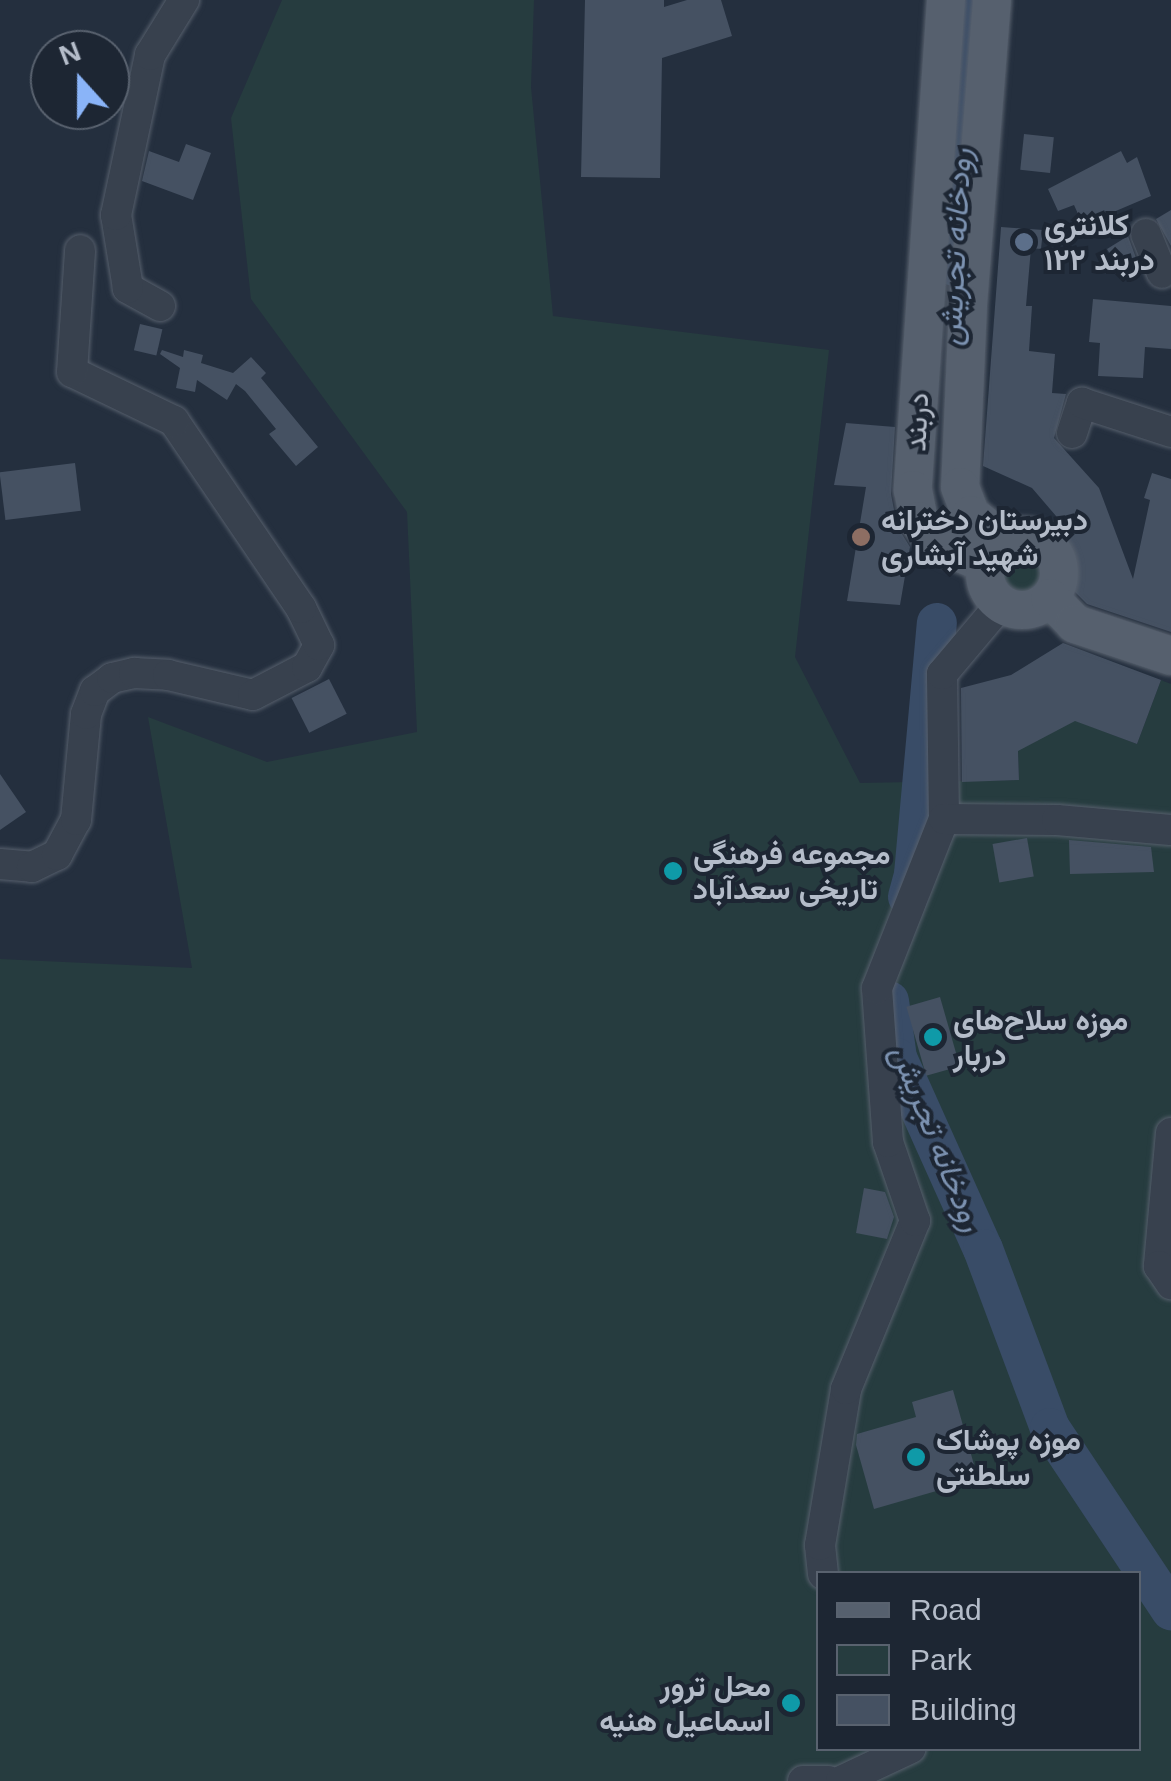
<!DOCTYPE html>
<meta charset="utf-8">
<style>
body{margin:0}
#map{position:relative;width:1171px;height:1781px;overflow:hidden;background:#242f3e;font-family:Helvetica,Vazirmatn,sans-serif}
div>[style]{position:absolute}
[style*='--x']{left:calc(var(--x)*1px);top:calc(var(--y)*1px);width:calc(var(--w)*1px);rotate:calc(var(--a)*1deg)}
.green>*{inset:0;background:#263c3f}
.round{border-radius:50%}
.river>*{height:40px;margin:-20px;padding:0 20px;transform-origin:20px;border-radius:20px;background:#394c67}
.building>*{inset:0;background:#455162;transform-origin:0 0}
.roads{filter:drop-shadow(0 0 2px #565f6c) drop-shadow(0 0 2px #565f6c)}
.minor>*{height:30px;margin:-15px;padding:0 15px;transform-origin:15px;border-radius:15px;background:#38414e}
.major>*{height:38px;margin:-19px;padding:0 19px;transform-origin:19px;border-radius:19px;background:#56606e}
.major>.ring{margin:-19px;padding:0;box-sizing:content-box;background:none;border:38px solid #56606e;border-radius:50%}
.dots>*{width:28px;height:28px;translate:-50% -50%;box-sizing:border-box;border:5px solid #1d2633;border-radius:50%}
span{translate:-50% -50%;white-space:nowrap;text-align:center;line-height:1.15;-webkit-text-stroke:8px #1d2633;paint-order:stroke}
.poi-label{font-size:30px;color:#b4bcc9;font-weight:700}
.left{translate:0 -50%;text-align:left}
.right{translate:-100% -50%;text-align:right}
.street-label{font-size:30px;color:#b4bcc9}
.water-label{font-size:32px;color:#7c92b1;font-style:italic}
.legend{position:absolute;left:816px;top:1571px;width:325px;height:180px;box-sizing:border-box;background:#1d2633;border:2px solid #59626f;margin:0;padding:12px 18px;list-style:none;font-size:30px;color:#b4bcc9}
.legend li{display:flex;align-items:center;gap:20px;height:50px}
.legend b{width:50px;border:2px solid #59626f}
.north{position:absolute;left:30px;top:30px;width:100px;height:100px;box-sizing:border-box;background:#1d2633;border:2px solid #59626f;border-radius:50%;rotate:339deg;font-size:28px;font-weight:700;line-height:40px;text-align:center;color:#b4bcc9}
.north::after{content:'';display:block;margin:auto;width:35px;height:45px;background:#8ab4f8;clip-path:polygon(50% 0,100% 100%,50% 72%,0 100%)}
</style>
<div id="map">
<div class="green">
<i style="clip-path:polygon(evenodd,282px 0,534px 0,531px 87px,553px 316px,829px 350px,795px 657px,860px 783px,1019px 780px,1018px 750px,1074px 720px,1137px 744px,1161px 680px,1171px 684px,1171px 1781px,0 1781px,0 959px,192px 968px,148px 717px,267px 762px,417px 732px,407px 512px,251px 299px,231px 118px,282px 0,818px 1574px,1138px 1574px,1138px 1748px,818px 1748px,818px 1574px)"></i>
<i class="round" style="left:1000px;top:552px;width:42px;height:42px"></i>
</div>
<div class="river">
<i style="--x:954;--y:266;--w:266;--a:-87.2"></i>
<i style="--x:908;--y:897;--w:24;--a:-75"></i>
<i style="--x:914;--y:874;--w:252;--a:-84.8"></i>
<i style="--x:889;--y:1001;--w:58;--a:82"></i>
<i style="--x:897;--y:1058;--w:209;--a:65.8"></i>
<i style="--x:983;--y:1249;--w:191;--a:69.5"></i>
<i style="--x:1050;--y:1428;--w:219;--a:56.4"></i>
</div>
<div class="building">
<i style="clip-path:polygon(585px 0,664px 0,664px 7px,687px 0,721px 0,732px 36px,662px 58px,660px 178px,581px 177px)"></i>
<i style="left:1024px;top:134px;width:30px;height:36px;rotate:6deg"></i>
<i style="clip-path:polygon(186px 144px,211px 153px,193px 200px,142px 181px,149px 151px,179px 162px)"></i>
<i style="clip-path:polygon(1121px 151px,1127px 163px,1137px 157px,1151px 196px,1083px 225px,1074px 205px,1058px 211px,1048px 189px)"></i>
<i style="clip-path:polygon(1171px 210px,1171px 246px,1156px 219px)"></i>
<i style="clip-path:polygon(1001px 227px,1043px 230px,1041px 249px,1031px 248px,1026px 306px,1032px 306px,1029px 351px,1055px 354px,1052px 393px,1066px 394px,1054px 438px,1099px 488px,1133px 579px,1150px 500px,1144px 498px,1152px 473px,1171px 479px,1171px 632px,1087px 604px,1071px 588px,1070px 548px,1056px 516px,1032px 488px,983px 466px)"></i>
<i style="clip-path:polygon(1128px 236px,1140px 269px,1121px 273px,1107px 249px)"></i>
<i style="clip-path:polygon(1093px 299px,1171px 306px,1171px 349px,1145px 347px,1143px 378px,1098px 376px,1100px 343px,1089px 342px)"></i>
<i style="left:140px;top:324px;width:23px;height:27px;rotate:13deg"></i>
<i style="clip-path:polygon(162px 350px,183px 357px,184px 350px,203px 355px,201px 363px,233px 373px,251px 357px,266px 373px,261px 378px,318px 447px,296px 466px,269px 434px,276px 429px,245px 391px,236px 384px,227px 400px,197px 380px,195px 392px,176px 388px,180px 368px,160px 354px)"></i>
<i style="clip-path:polygon(846px 423px,895px 427px,891px 494px,897px 526px,910px 547px,900px 605px,847px 601px,866px 487px,834px 485px)"></i>
<i style="left:75px;top:463px;width:48px;height:76px;rotate:83deg"></i>
<i style="clip-path:polygon(1063px 643px,1161px 680px,1137px 744px,1075px 721px,1018px 751px,1019px 780px,962px 782px,961px 688px,1011px 675px)"></i>
<i style="left:329px;top:679px;width:39px;height:42px;rotate:63deg"></i>
<i style="clip-path:polygon(0 774px,26px 812px,0 830px)"></i>
<i style="left:1027px;top:838px;width:39px;height:35px;rotate:80deg"></i>
<i style="clip-path:polygon(1069px 840px,1151px 847px,1154px 872px,1070px 874px)"></i>
<i style="left:940px;top:997px;width:72px;height:35px;rotate:74deg"></i>
<i style="clip-path:polygon(864px 1188px,885px 1192px,894px 1217px,887px 1239px,856px 1233px)"></i>
<i style="clip-path:polygon(953px 1390px,978px 1479px,874px 1509px,856px 1445px,857px 1434px,916px 1417px,912px 1402px)"></i>
</div>
<div class="roads">
<div class="minor">
<i style="--x:1146;--y:234;--w:42;--a:67.7"></i>
<i style="--x:160;--y:306;--w:37;--a:-151"></i>
<i style="--x:128;--y:288;--w:74;--a:-99.3"></i>
<i style="--x:116;--y:215;--w:164;--a:-78"></i>
<i style="--x:150;--y:55;--w:65;--a:-58.3"></i>
<i style="--x:1072;--y:433;--w:32;--a:-72"></i>
<i style="--x:1082;--y:403;--w:94;--a:18"></i>
<i style="--x:944;--y:819;--w:145;--a:-90.8"></i>
<i style="--x:942;--y:674;--w:92;--a:-49.9"></i>
<i style="--x:0;--y:864;--w:32;--a:5"></i>
<i style="--x:32;--y:867;--w:28;--a:-26"></i>
<i style="--x:57;--y:855;--w:40;--a:-62"></i>
<i style="--x:76;--y:820;--w:106;--a:-84.6"></i>
<i style="--x:86;--y:714;--w:25;--a:-69"></i>
<i style="--x:95;--y:691;--w:21;--a:-37"></i>
<i style="--x:112;--y:678;--w:23;--a:-13"></i>
<i style="--x:134;--y:673;--w:34;--a:3"></i>
<i style="--x:168;--y:675;--w:87;--a:13.2"></i>
<i style="--x:253;--y:695;--w:61;--a:-27.4"></i>
<i style="--x:307;--y:667;--w:25;--a:-61"></i>
<i style="--x:319;--y:645;--w:41;--a:-115.9"></i>
<i style="--x:301;--y:608;--w:226;--a:-124.2"></i>
<i style="--x:174;--y:421;--w:113;--a:-154.3"></i>
<i style="--x:72;--y:372;--w:122;--a:-86.2"></i>
<i style="--x:1171;--y:1133;--w:134;--a:95.2"></i>
<i style="--x:1159;--y:1266;--w:22;--a:56"></i>
<i style="--x:823;--y:1574;--w:29;--a:-96"></i>
<i style="--x:820;--y:1545;--w:158;--a:-80.5"></i>
<i style="--x:846;--y:1389;--w:182;--a:-67.7"></i>
<i style="--x:915;--y:1221;--w:83;--a:-108.9"></i>
<i style="--x:888;--y:1142;--w:154;--a:-94.1"></i>
<i style="--x:877;--y:988;--w:182;--a:-68.4"></i>
<i style="--x:944;--y:819;--w:113;--a:0.5"></i>
<i style="--x:1057;--y:820;--w:114;--a:5"></i>
<i style="--x:803;--y:1781;--w:25;--a:0"></i>
<i style="--x:841;--y:1781;--w:77;--a:-25.2"></i>
</div>
<div class="major">
<i style="--x:946;--y:0;--w:491;--a:93.9"></i>
<i style="--x:913;--y:490;--w:32;--a:79"></i>
<i style="--x:919;--y:521;--w:26;--a:54"></i>
<i style="--x:934;--y:542;--w:56;--a:22.9"></i>
<i style="--x:992;--y:0;--w:307;--a:94.5"></i>
<i style="--x:968;--y:306;--w:181;--a:92.5"></i>
<i style="--x:960;--y:487;--w:30;--a:69"></i>
<i style="--x:971;--y:515;--w:42;--a:38.2"></i>
<i class="ring" style="left:985px;top:536px;width:36px;height:36px"></i>
<i style="--x:1050;--y:598;--w:36;--a:46"></i>
<i style="--x:1075;--y:624;--w:101;--a:18.4"></i>
</div>
</div>
<div class="dots">
<i style="left:1024px;top:242px;background:#5c6f8a"></i>
<i style="left:861px;top:537px;background:#8d6e63"></i>
<i style="left:673px;top:871px;background:#0f9aa8"></i>
<i style="left:933px;top:1037px;background:#0f9aa8"></i>
<i style="left:916px;top:1457px;background:#0f9aa8"></i>
<i style="left:791px;top:1703px;background:#0f9aa8"></i>
</div>
<div class="poi-label">
<span class="left" style="left:1044px;top:242px">کلانتری<br>۱۲۲ دربند</span>
<span class="left" style="left:881px;top:537px">دبیرستان دخترانه<br>شهید آبشاری</span>
<span class="left" style="left:693px;top:871px">مجموعه فرهنگی<br>تاریخی سعدآباد</span>
<span class="left" style="left:953px;top:1037px">موزه سلاح‌های<br>دربار</span>
<span class="left" style="left:936px;top:1457px">موزه پوشاک<br>سلطنتی</span>
<span class="right" style="left:771px;top:1703px">محل ترور<br>اسماعیل هنیه</span>
</div>
<div class="street-label">
<span style="left:917px;top:422px;rotate:-87deg">دربند</span>
</div>
<div class="water-label">
<span style="left:955px;top:247px;rotate:-87deg">رودخانه تجریش</span>
<span style="left:937px;top:1138px;rotate:68deg">رودخانه تجریش</span>
</div>
<ul class="legend">
<li><b style="height:12px;background:#56606e"></b>Road</li>
<li><b style="height:28px;background:#263c3f"></b>Park</li>
<li><b style="height:28px;background:#455162"></b>Building</li>
</ul>
<div class="north">N</div>
</div>
